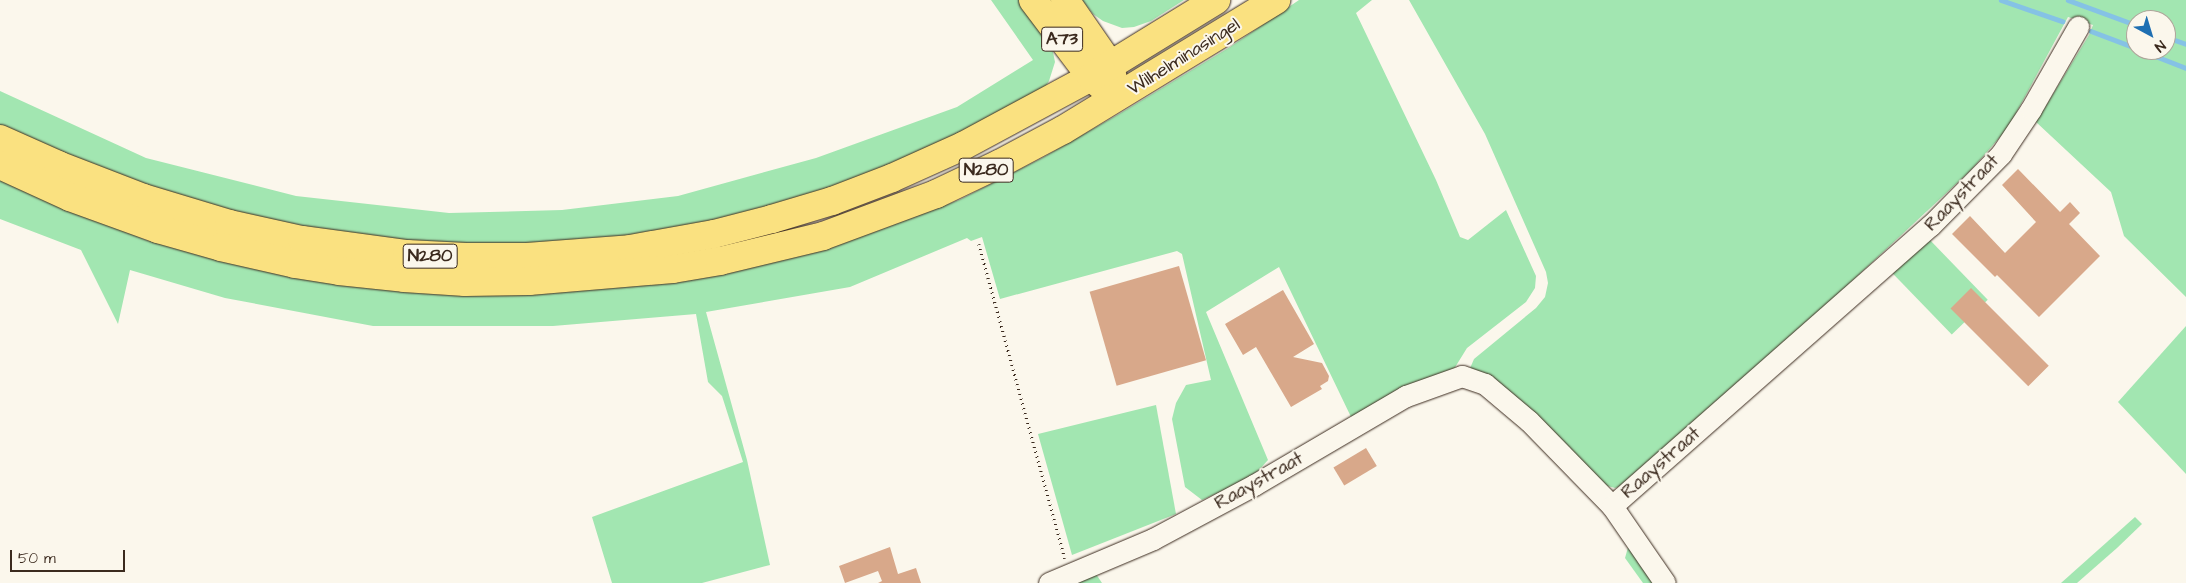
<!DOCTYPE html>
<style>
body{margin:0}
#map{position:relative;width:2186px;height:583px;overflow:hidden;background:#fbf7ec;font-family:"Architects Daughter",sans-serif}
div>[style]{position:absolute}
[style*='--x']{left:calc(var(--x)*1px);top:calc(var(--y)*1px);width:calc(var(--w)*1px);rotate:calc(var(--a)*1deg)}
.green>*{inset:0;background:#a2e6b1;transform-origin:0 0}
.stream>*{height:4.5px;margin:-2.25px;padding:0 2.25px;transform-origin:2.25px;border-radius:2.25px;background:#85c2e5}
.building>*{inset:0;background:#d8a88a;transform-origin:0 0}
.path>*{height:2.5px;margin-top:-1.25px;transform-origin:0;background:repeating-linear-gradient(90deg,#3b2a1e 0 1px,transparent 0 5px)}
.roads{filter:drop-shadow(0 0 1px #3b2a1e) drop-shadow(0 0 1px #3b2a1e)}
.minor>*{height:21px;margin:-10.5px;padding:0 10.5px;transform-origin:10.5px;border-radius:10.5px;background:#fbf7ec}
.highway>*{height:28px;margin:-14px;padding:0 14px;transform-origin:14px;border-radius:14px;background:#fae180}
span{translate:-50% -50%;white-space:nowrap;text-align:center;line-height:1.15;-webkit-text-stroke:4px #fbf7ec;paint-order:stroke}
.shield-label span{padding:1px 4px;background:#fbf7ec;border:1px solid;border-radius:4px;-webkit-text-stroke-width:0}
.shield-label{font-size:18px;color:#3b2a1e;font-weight:700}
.street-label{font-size:19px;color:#3b2a1e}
.north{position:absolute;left:2126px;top:10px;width:50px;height:50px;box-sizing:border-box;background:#fbf7ec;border:1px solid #aea59a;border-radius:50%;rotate:141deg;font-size:14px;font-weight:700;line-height:20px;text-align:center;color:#3b2a1e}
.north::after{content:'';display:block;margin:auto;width:18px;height:22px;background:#1f6fb2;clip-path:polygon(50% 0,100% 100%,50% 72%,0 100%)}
.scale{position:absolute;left:10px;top:550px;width:115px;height:22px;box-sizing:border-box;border:2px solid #3b2a1e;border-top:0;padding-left:6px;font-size:15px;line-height:18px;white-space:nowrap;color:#3b2a1e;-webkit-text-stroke:4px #fbf7ec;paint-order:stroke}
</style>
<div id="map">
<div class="green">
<i style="clip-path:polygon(991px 0,1021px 0,1049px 41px,1053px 52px,1055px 62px,1049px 81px,1044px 89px,1024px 103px,829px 193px,711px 223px,604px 242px,484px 246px,365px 238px,238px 213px,67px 160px,0 125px,0 91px,146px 158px,296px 196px,449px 213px,562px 210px,678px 196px,816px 158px,957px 107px,1033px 60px)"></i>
<i style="clip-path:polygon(1082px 0,1184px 0,1151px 21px,1134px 27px,1122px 28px,1103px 21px,1093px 14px)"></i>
<i style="clip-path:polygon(1299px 0,1372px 0,1356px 13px,1436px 180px,1460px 237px,1468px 240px,1506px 210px,1536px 276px,1535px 288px,1526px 302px,1467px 348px,1454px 369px,1352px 419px,1279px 267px,1206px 312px,1268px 460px,1258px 471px,1240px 483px,1202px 500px,1185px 487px,1172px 419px,1176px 403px,1186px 385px,1211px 380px,1182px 254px,1177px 251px,1000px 299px,982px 237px,971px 241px,967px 238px,850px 287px,706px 312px,747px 460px,770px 565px,702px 583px,612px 583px,592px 517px,743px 462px,722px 396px,708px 382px,696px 314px,553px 326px,373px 326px,225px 298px,130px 270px,118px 324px,81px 250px,0 219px,0 175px,146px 240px,288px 274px,790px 257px,874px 232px,959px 200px,1042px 158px,1119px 114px,1230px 47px)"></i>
<i style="clip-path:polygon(evenodd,1409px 0,2186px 0,2186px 297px,2124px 236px,2111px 192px,2036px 122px,2089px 35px,2093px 25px,2068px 17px,2008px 128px,1971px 170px,1701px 422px,1631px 483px,1615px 488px,1597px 483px,1468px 373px,1474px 359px,1536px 308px,1545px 297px,1548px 283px,1546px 272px,1485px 134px,1409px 0,2136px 20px,2166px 20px,2166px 50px,2136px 50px,2136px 20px)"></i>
<i style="left:1928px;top:238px;width:86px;height:50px;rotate:46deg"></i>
<i style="clip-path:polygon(2186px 326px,2186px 474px,2118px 402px)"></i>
<i style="clip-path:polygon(1156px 405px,1176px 514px,1072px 555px,1038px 434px)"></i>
<i style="clip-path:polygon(2135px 517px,2142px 524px,2117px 548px,2077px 583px,2061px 583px)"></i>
<i style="clip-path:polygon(1629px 544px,1658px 583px,1643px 583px,1625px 558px)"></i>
<i style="clip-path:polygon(1094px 571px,1102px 583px,1065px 583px)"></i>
</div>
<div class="stream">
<i style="--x:2001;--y:0;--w:65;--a:19"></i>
<i style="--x:2068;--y:0;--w:72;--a:20.2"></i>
<i style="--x:2091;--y:31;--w:48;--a:20.7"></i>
<i style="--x:2166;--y:37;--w:21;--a:19"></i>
<i style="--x:2140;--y:50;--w:49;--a:21.4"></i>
</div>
<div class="building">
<i style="clip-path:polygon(2018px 169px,2060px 212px,2070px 202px,2080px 213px,2069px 224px,2100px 256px,2039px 317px,1997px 275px,1995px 277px,1952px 234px,1970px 216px,2005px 253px,2036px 222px,2002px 185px)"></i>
<i style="left:1179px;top:266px;width:98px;height:93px;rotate:74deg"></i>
<i style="left:1971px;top:288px;width:110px;height:29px;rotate:45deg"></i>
<i style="clip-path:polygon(1283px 290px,1314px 344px,1293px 357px,1322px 363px,1329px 376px,1328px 381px,1320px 386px,1322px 389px,1291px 407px,1256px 347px,1243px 355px,1225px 324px)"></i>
<i style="left:1366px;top:448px;width:21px;height:38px;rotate:59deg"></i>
<i style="clip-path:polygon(890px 547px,898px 574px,916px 568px,921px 583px,878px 583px,882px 581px,878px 571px,845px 583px,839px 566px)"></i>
</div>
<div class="path">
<i style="--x:979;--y:244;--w:326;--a:74.7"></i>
</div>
<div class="roads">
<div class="minor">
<i style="--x:1612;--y:506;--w:424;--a:-41.4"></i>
<i style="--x:1930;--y:226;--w:101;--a:-45.4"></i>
<i style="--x:2001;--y:154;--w:54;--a:-56.3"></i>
<i style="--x:2031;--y:109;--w:95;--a:-60.2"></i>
<i style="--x:1049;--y:583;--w:113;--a:-22.9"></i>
<i style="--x:1153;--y:539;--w:115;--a:-28.1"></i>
<i style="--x:1254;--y:485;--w:176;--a:-30.4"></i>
<i style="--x:1406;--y:396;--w:59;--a:-19.7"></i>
<i style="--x:1462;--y:376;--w:24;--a:19"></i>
<i style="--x:1485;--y:384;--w:57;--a:40.1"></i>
<i style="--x:1529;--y:421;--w:119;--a:45.7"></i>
<i style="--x:1612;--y:506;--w:93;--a:55.5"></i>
</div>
<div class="highway">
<i style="--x:1033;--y:0;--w:96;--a:53"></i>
<i style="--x:1091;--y:77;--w:17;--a:40"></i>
<i style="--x:1065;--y:0;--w:79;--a:55.3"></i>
<i style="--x:1110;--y:65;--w:19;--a:78"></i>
<i style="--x:0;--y:139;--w:64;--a:24.1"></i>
<i style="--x:58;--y:165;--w:91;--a:21.2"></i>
<i style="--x:143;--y:198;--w:90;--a:16.8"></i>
<i style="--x:229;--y:224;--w:75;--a:12.4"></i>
<i style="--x:302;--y:240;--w:106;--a:7.6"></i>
<i style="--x:407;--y:254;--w:59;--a:2.9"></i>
<i style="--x:466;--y:257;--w:61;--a:0"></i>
<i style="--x:527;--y:257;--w:103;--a:-4.4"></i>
<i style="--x:630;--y:249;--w:85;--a:-10.1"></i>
<i style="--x:714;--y:234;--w:60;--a:-14.5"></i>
<i style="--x:772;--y:219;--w:63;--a:-16.7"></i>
<i style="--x:832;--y:201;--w:64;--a:-21"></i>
<i style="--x:892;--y:178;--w:78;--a:-24.3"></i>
<i style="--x:963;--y:146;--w:145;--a:-28.3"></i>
<i style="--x:1091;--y:77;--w:147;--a:-31.6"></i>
<i style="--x:0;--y:165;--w:77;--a:24.6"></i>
<i style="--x:70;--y:197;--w:94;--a:20"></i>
<i style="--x:158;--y:229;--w:66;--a:15.9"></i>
<i style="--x:221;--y:247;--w:76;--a:12.9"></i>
<i style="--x:295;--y:264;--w:45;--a:9"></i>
<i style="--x:339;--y:271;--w:65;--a:6.1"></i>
<i style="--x:404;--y:278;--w:61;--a:3.8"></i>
<i style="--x:465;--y:282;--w:64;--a:-0.9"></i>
<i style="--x:529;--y:281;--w:144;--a:-4.8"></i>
<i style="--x:673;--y:269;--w:48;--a:-9.7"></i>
<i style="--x:720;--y:261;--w:106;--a:-13.6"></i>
<i style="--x:823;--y:236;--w:121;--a:-20.4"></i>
<i style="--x:936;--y:194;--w:70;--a:-25.5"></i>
<i style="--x:999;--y:164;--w:72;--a:-28"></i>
<i style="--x:1063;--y:130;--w:250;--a:-31.4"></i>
</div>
</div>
<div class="shield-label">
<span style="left:1062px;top:39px">A73</span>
<span style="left:986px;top:170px">N280</span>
<span style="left:430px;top:256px">N280</span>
</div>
<div class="street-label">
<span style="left:1184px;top:57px;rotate:-32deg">Wilhelminasingel</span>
<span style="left:1962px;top:193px;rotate:-46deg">Raaystraat</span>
<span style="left:1661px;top:463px;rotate:-41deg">Raaystraat</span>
<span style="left:1259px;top:481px;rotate:-29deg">Raaystraat</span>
</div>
<div class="north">N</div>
<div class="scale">50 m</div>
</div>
